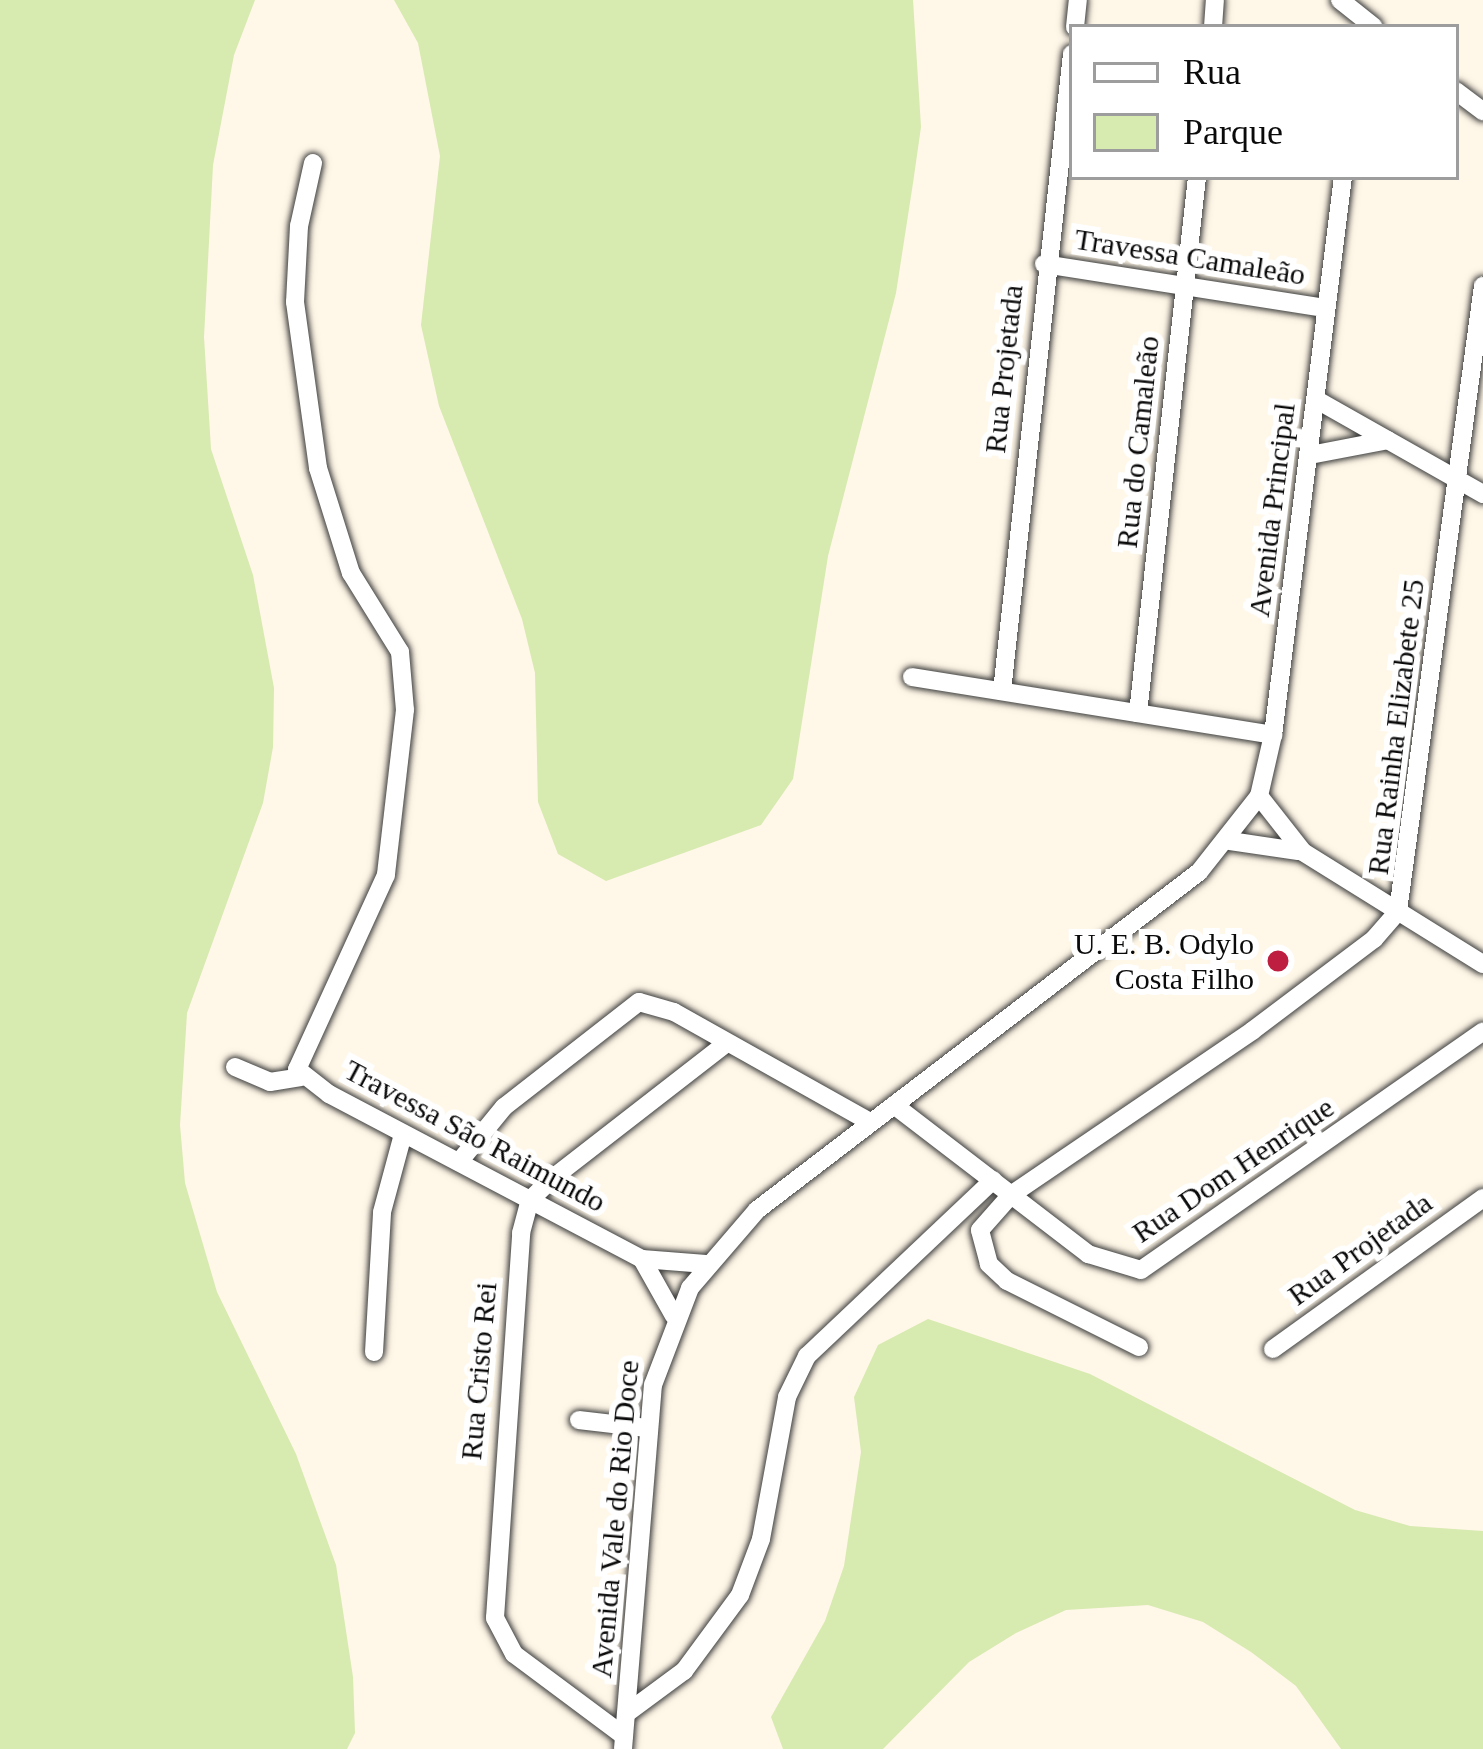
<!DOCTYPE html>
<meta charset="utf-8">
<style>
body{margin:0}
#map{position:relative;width:1483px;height:1749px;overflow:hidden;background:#fff7e7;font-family:Georgia,serif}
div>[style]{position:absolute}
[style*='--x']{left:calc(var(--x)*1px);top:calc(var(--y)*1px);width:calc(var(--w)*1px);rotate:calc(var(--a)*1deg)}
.green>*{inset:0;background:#d7eab0}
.roads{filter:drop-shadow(0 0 3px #3d3d3d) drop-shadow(0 0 3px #3d3d3d)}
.minor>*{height:18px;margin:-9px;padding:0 9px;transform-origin:9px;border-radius:9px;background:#fff}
.dots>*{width:33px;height:33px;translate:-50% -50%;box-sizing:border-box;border:6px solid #fff;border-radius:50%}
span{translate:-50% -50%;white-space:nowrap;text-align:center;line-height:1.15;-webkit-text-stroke:12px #fff;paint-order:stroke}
.street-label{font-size:30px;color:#0a0a0a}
.poi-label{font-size:30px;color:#0a0a0a}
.right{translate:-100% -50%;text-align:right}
.legend{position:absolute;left:1069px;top:24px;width:390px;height:156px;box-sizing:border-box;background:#fff;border:3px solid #9d9d9d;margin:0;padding:15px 21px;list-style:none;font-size:36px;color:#0a0a0a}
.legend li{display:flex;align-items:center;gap:24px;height:60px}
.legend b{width:60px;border:3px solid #9d9d9d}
</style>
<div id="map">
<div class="green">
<i style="clip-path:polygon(0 0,255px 0,234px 55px,213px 165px,204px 337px,211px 449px,253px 575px,274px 688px,273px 747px,263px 803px,187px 1013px,180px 1125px,185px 1183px,217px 1292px,296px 1454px,336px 1565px,353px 1677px,355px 1733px,347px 1749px,0 1749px)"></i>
<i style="clip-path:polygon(394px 0,913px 0,921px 127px,913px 183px,896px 293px,828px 556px,793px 779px,761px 825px,606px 881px,558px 854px,538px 802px,535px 673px,522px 619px,439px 406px,421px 325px,440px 156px,418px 43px)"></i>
<i style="clip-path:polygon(928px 1319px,1090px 1374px,1355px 1510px,1410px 1526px,1483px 1531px,1483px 1749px,1341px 1749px,1296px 1686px,1251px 1652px,1203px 1622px,1148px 1605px,1066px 1610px,1016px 1633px,969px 1662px,883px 1749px,783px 1749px,771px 1717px,825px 1621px,844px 1566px,861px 1452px,854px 1397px,878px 1345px)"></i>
</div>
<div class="roads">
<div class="minor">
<i style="--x:1340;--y:0;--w:43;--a:38.5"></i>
<i style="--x:1075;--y:27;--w:27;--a:-84"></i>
<i style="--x:1213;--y:27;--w:27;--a:-86"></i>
<i style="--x:1456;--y:91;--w:34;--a:37"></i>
<i style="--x:313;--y:163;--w:65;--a:102.5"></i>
<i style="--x:299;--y:226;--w:76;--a:93"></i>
<i style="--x:295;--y:302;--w:168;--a:82.1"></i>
<i style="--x:318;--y:468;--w:110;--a:72.6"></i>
<i style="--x:351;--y:573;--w:93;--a:58.2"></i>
<i style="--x:400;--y:652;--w:58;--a:85.1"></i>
<i style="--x:405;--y:710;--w:166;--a:96.6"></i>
<i style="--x:386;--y:875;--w:213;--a:114.6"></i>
<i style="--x:297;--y:1069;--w:41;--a:38"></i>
<i style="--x:329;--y:1094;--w:354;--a:27.8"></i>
<i style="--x:642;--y:1259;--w:64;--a:4.5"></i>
<i style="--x:1044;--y:264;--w:285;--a:8.9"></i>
<i style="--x:1317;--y:400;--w:191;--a:29.5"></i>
<i style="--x:1310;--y:455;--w:79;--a:-10.9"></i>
<i style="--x:912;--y:677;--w:366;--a:9.1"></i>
<i style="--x:1002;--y:691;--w:641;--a:-83.73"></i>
<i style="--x:1138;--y:713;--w:539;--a:-83.72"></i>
<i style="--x:1259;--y:796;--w:71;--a:51.8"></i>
<i style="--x:1303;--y:852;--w:212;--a:31.9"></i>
<i style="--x:1230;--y:841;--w:69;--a:8.4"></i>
<i style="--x:235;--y:1067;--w:38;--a:23"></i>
<i style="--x:270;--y:1082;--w:31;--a:-9"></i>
<i style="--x:894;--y:1105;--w:245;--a:37.5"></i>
<i style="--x:1088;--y:1254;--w:55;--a:16.8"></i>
<i style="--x:1141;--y:1270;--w:417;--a:-34.9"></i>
<i style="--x:459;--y:1162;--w:71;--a:-50.7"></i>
<i style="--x:504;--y:1107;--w:171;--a:-37.9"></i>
<i style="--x:639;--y:1002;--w:36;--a:16"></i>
<i style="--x:674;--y:1012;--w:225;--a:29.3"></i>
<i style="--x:642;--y:1259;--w:65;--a:60.7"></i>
<i style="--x:1139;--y:1347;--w:148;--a:-153.4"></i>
<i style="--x:1007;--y:1281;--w:25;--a:-137"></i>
<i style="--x:989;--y:1264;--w:35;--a:-105"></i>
<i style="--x:980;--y:1230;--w:47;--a:-48.5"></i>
<i style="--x:1011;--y:1195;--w:292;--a:-34.2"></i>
<i style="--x:1252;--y:1031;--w:153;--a:-37"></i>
<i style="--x:1374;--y:939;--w:37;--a:-49"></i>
<i style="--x:1398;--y:911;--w:631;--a:-82.26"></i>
<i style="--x:1273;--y:1349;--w:259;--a:-35.7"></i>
<i style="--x:374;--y:1352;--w:140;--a:-86.7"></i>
<i style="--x:382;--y:1212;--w:81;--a:-74.9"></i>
<i style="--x:579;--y:1420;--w:68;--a:6.7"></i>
<i style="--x:627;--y:1713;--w:71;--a:-36.4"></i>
<i style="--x:684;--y:1671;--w:94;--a:-53.6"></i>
<i style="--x:740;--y:1595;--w:60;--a:-69.4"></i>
<i style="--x:761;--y:1539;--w:144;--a:-79.6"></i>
<i style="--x:787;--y:1397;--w:46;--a:-64"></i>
<i style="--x:807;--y:1356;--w:256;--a:-43.4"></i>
<i style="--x:624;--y:1736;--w:137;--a:-143.3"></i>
<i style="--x:514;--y:1654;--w:41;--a:-117.8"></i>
<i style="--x:495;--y:1618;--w:386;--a:-86.1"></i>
<i style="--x:521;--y:1233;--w:34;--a:-75"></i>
<i style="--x:530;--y:1200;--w:33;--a:-44"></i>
<i style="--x:554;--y:1177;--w:215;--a:-37.8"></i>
<i style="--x:623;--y:1749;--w:365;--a:-85.3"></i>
<i style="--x:653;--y:1385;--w:104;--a:-69.1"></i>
<i style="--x:690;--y:1288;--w:103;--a:-49.3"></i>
<i style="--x:757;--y:1210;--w:556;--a:-37.41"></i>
<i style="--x:1199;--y:872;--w:97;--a:-51.7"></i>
<i style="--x:1259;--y:796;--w:63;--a:-77.1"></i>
<i style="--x:1273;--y:735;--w:562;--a:-82.85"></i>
</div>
</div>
<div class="dots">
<i style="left:1278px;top:961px;background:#be1e3f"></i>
</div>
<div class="street-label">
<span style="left:1190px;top:257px;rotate:9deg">Travessa Camaleão</span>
<span style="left:1004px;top:369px;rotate:-84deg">Rua Projetada</span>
<span style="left:1138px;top:442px;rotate:-84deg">Rua do Camaleão</span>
<span style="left:1272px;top:510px;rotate:-83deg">Avenida Principal</span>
<span style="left:1396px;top:727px;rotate:-83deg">Rua Rainha Elizabete 25</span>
<span style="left:475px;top:1136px;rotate:28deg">Travessa São Raimundo</span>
<span style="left:1233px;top:1170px;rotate:-34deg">Rua Dom Henrique</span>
<span style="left:1360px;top:1249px;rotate:-36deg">Rua Projetada</span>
<span style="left:479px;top:1371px;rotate:-85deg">Rua Cristo Rei</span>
<span style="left:615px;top:1519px;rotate:-85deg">Avenida Vale do Rio Doce</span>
</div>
<div class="poi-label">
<span class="right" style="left:1254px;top:961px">U. E. B. Odylo<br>Costa Filho</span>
</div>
<ul class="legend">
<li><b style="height:15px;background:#fff"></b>Rua</li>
<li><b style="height:33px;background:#d7eab0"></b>Parque</li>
</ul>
</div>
